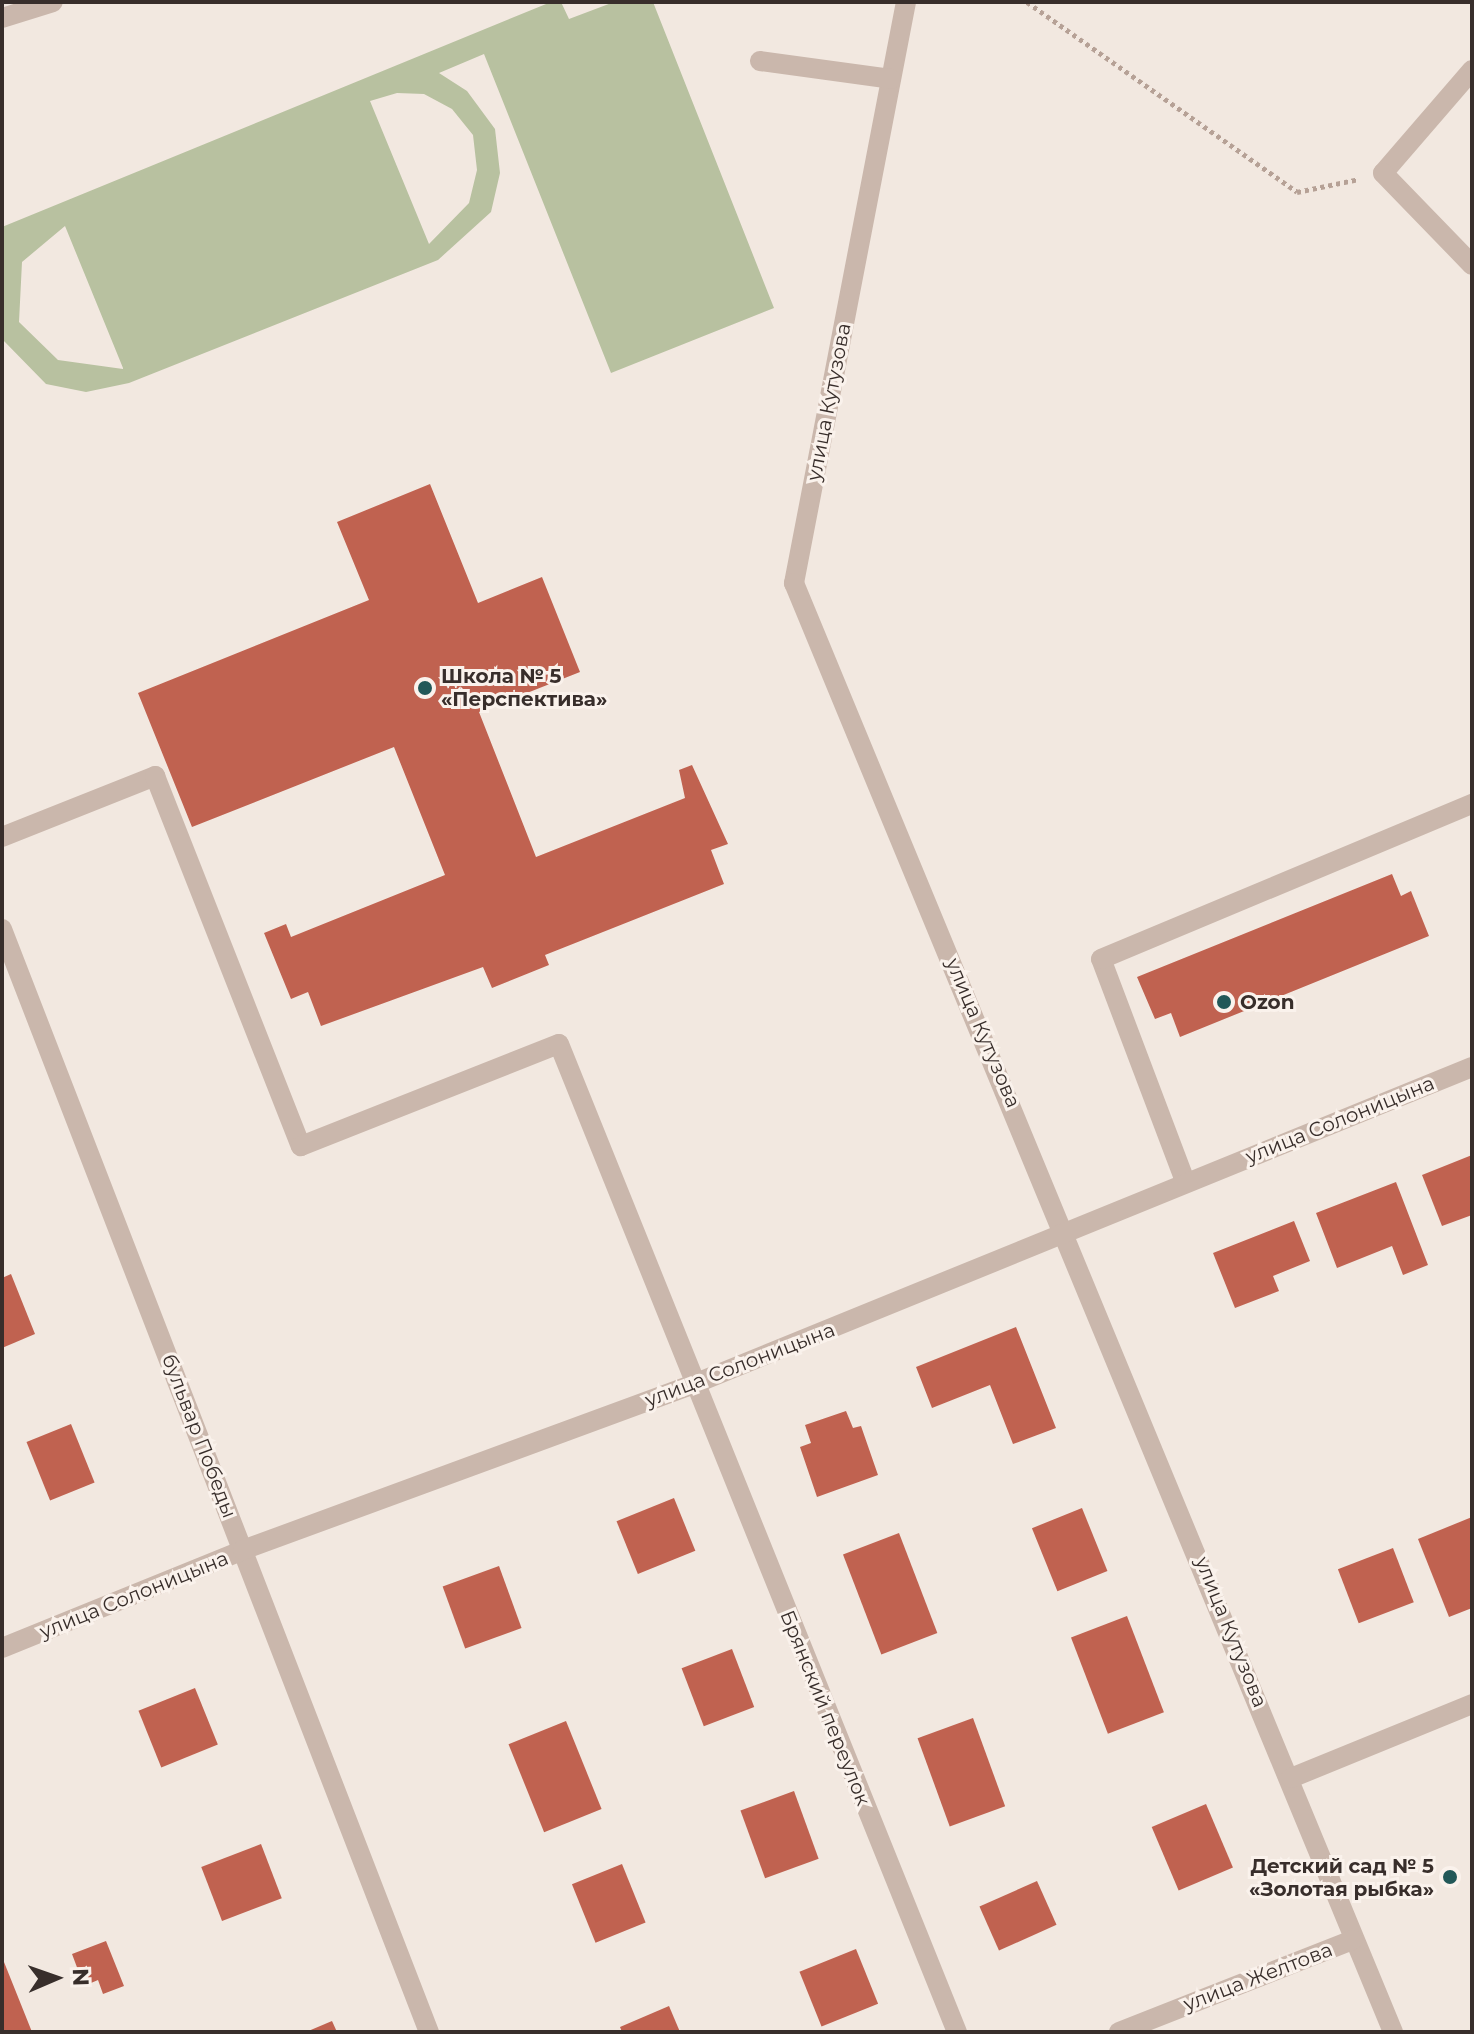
<!DOCTYPE html>
<meta charset="utf-8">
<style>
body{margin:0}
#map{position:relative;width:1474px;height:2034px;overflow:hidden;background:#f2e8e0;font-family:Montserrat,sans-serif}
div>[style]{position:absolute}
[style*='--x']{left:calc(var(--x)*1px);top:calc(var(--y)*1px);width:calc(var(--w)*1px);rotate:calc(var(--a)*1deg)}
.green>*{inset:0;background:#b8c1a0}
.building>*{inset:0;background:#c06250;transform-origin:0 0}
.path>*{height:5px;margin-top:-2.5px;transform-origin:0;background:repeating-linear-gradient(90deg,#b6a196 0 4px,transparent 0 8px)}
.minor>*{height:20px;margin:-10px;padding:0 10px;transform-origin:10px;border-radius:10px;background:#cab7ac}
.dots>*{width:22px;height:22px;translate:-50% -50%;box-sizing:border-box;border:4px solid #faf2ec;border-radius:50%}
span{translate:-50% -50%;white-space:nowrap;text-align:center;line-height:1.15;-webkit-text-stroke:6px #faf2ec;paint-order:stroke}
.street-label{font-size:20px;color:#382e2b}
.poi-label{font-size:20px;color:#382e2b;font-weight:700}
.left{translate:0 -50%;text-align:left}
.right{translate:-100% -50%;text-align:right}
.frame{position:absolute;inset:0;border:4px solid #382e2b;pointer-events:none}
.north{position:absolute;left:16px;top:1938px;width:80px;height:80px;-webkit-text-stroke:6px #faf2ec;paint-order:stroke;rotate:88deg;font-size:22px;font-weight:700;line-height:32px;text-align:center;color:#382e2b}
.north::after{content:'';display:block;margin:auto;width:28px;height:36px;background:#382e2b;clip-path:polygon(50% 0,100% 100%,50% 72%,0 100%)}
</style>
<div id="map">
<div class="green">
<i style="clip-path:polygon(evenodd,551px 2px,561px 2px,569px 19px,614px 2px,653px 2px,774px 308px,611px 373px,484px 54px,439px 73px,467px 91px,495px 129px,500px 173px,491px 212px,438px 260px,129px 383px,86px 392px,46px 384px,2px 339px,2px 227px,551px 2px,397px 93px,424px 94px,452px 109px,473px 135px,477px 170px,469px 203px,429px 244px,370px 101px,397px 93px,551px 2px,65px 226px,123px 368px,123px 369px,58px 360px,19px 322px,22px 262px,65px 226px)"></i>
</div>
<div class="building">
<i style="clip-path:polygon(430px 484px,478px 603px,542px 577px,580px 672px,479px 712px,536px 857px,685px 798px,679px 770px,692px 765px,728px 844px,711px 850px,724px 884px,545px 955px,549px 965px,492px 988px,483px 967px,321px 1026px,308px 992px,291px 999px,264px 933px,286px 924px,291px 937px,445px 875px,394px 747px,192px 827px,138px 693px,369px 600px,337px 522px)"></i>
<i style="clip-path:polygon(1392px 874px,1401px 896px,1411px 891px,1429px 936px,1180px 1037px,1171px 1013px,1155px 1019px,1137px 977px)"></i>
<i style="clip-path:polygon(1472px 1155px,1472px 1215px,1442px 1226px,1422px 1175px)"></i>
<i style="clip-path:polygon(1396px 1182px,1428px 1265px,1403px 1275px,1392px 1246px,1337px 1268px,1316px 1213px)"></i>
<i style="clip-path:polygon(1294px 1221px,1310px 1261px,1273px 1276px,1279px 1291px,1235px 1308px,1213px 1253px)"></i>
<i style="clip-path:polygon(11px 1274px,35px 1334px,2px 1348px,2px 1278px)"></i>
<i style="clip-path:polygon(1016px 1327px,1056px 1428px,1013px 1444px,990px 1385px,932px 1408px,916px 1367px)"></i>
<i style="clip-path:polygon(846px 1411px,853px 1428px,861px 1426px,878px 1475px,817px 1497px,800px 1447px,811px 1443px,805px 1425px)"></i>
<i style="left:71px;top:1424px;width:63px;height:48px;rotate:68deg"></i>
<i style="left:674px;top:1498px;width:57px;height:62px;rotate:68deg"></i>
<i style="left:1082px;top:1508px;width:68px;height:54px;rotate:68deg"></i>
<i style="clip-path:polygon(1472px 1517px,1472px 1608px,1449px 1617px,1418px 1539px)"></i>
<i style="left:899px;top:1533px;width:107px;height:60px;rotate:69deg"></i>
<i style="left:1393px;top:1548px;width:58px;height:59px;rotate:69deg"></i>
<i style="left:499px;top:1566px;width:66px;height:60px;rotate:70deg"></i>
<i style="left:1127px;top:1616px;width:103px;height:60px;rotate:69deg"></i>
<i style="left:732px;top:1649px;width:62px;height:54px;rotate:69deg"></i>
<i style="left:195px;top:1688px;width:61px;height:61px;rotate:68deg"></i>
<i style="left:973px;top:1718px;width:94px;height:59px;rotate:70deg"></i>
<i style="left:566px;top:1721px;width:95px;height:62px;rotate:68deg"></i>
<i style="left:794px;top:1791px;width:72px;height:57px;rotate:70deg"></i>
<i style="left:1206px;top:1804px;width:69px;height:59px;rotate:67deg"></i>
<i style="left:261px;top:1844px;width:58px;height:64px;rotate:69deg"></i>
<i style="left:622px;top:1864px;width:63px;height:54px;rotate:68deg"></i>
<i style="left:1037px;top:1881px;width:48px;height:63px;rotate:66deg"></i>
<i style="clip-path:polygon(106px 1941px,124px 1986px,103px 1994px,98px 1980px,84px 1986px,72px 1954px)"></i>
<i style="left:856px;top:1949px;width:59px;height:61px;rotate:68deg"></i>
<i style="clip-path:polygon(2px 1957px,32px 2032px,2px 2032px)"></i>
<i style="clip-path:polygon(669px 2006px,680px 2032px,622px 2032px,620px 2027px)"></i>
<i style="clip-path:polygon(332px 2021px,337px 2032px,306px 2032px)"></i>
</div>
<div class="path">
<i style="--x:1027;--y:2;--w:330;--a:35.1"></i>
<i style="--x:1297;--y:192;--w:63;--a:-11.8"></i>
</div>
<div class="minor">
<i style="--x:906;--y:2;--w:592;--a:100.91"></i>
<i style="--x:794;--y:583;--w:1568;--a:67.54"></i>
<i style="--x:2;--y:18;--w:53;--a:-17.4"></i>
<i style="--x:760;--y:61;--w:132;--a:7.8"></i>
<i style="--x:1472;--y:70;--w:136;--a:130.8"></i>
<i style="--x:1383;--y:173;--w:128;--a:45.9"></i>
<i style="--x:2;--y:837;--w:165;--a:-21.7"></i>
<i style="--x:155;--y:776;--w:398;--a:68.5"></i>
<i style="--x:301;--y:1146;--w:277;--a:-21.6"></i>
<i style="--x:559;--y:1044;--w:1065;--a:68.06"></i>
<i style="--x:2;--y:929;--w:1183;--a:68.84"></i>
<i style="--x:1185;--y:1181;--w:237;--a:-110.7"></i>
<i style="--x:1101;--y:959;--w:402;--a:-22.7"></i>
<i style="--x:2;--y:1648;--w:260;--a:-22.1"></i>
<i style="--x:243;--y:1550;--w:481;--a:-20.2"></i>
<i style="--x:694;--y:1384;--w:840;--a:-22.17"></i>
<i style="--x:1291;--y:1778;--w:196;--a:-22.2"></i>
<i style="--x:1119;--y:2032;--w:251;--a:-21.5"></i>
</div>
<div class="dots">
<i style="left:425px;top:688px;background:#225858"></i>
<i style="left:1224px;top:1002px;background:#225858"></i>
<i style="left:1450px;top:1877px;background:#225858"></i>
</div>
<div class="street-label">
<span style="left:829px;top:402px;rotate:-79deg">улица Кутузова</span>
<span style="left:983px;top:1033px;rotate:67deg">улица Кутузова</span>
<span style="left:1340px;top:1120px;rotate:-22deg">улица Солоницына</span>
<span style="left:740px;top:1365px;rotate:-21deg">улица Солоницына</span>
<span style="left:199px;top:1436px;rotate:69deg">бульвар Победы</span>
<span style="left:134px;top:1595px;rotate:-22deg">улица Солоницына</span>
<span style="left:1231px;top:1632px;rotate:68deg">улица Кутузова</span>
<span style="left:825px;top:1708px;rotate:68deg">Брянский переулок</span>
<span style="left:1258px;top:1977px;rotate:-21deg">улица Желтова</span>
</div>
<div class="poi-label">
<span class="left" style="left:441px;top:688px">Школа № 5<br>«Перспектива»</span>
<span class="left" style="left:1240px;top:1002px">Ozon</span>
<span class="right" style="left:1434px;top:1878px">Детский сад № 5<br>«Золотая рыбка»</span>
</div>
<div class="frame"></div>
<div class="north">N</div>
</div>
